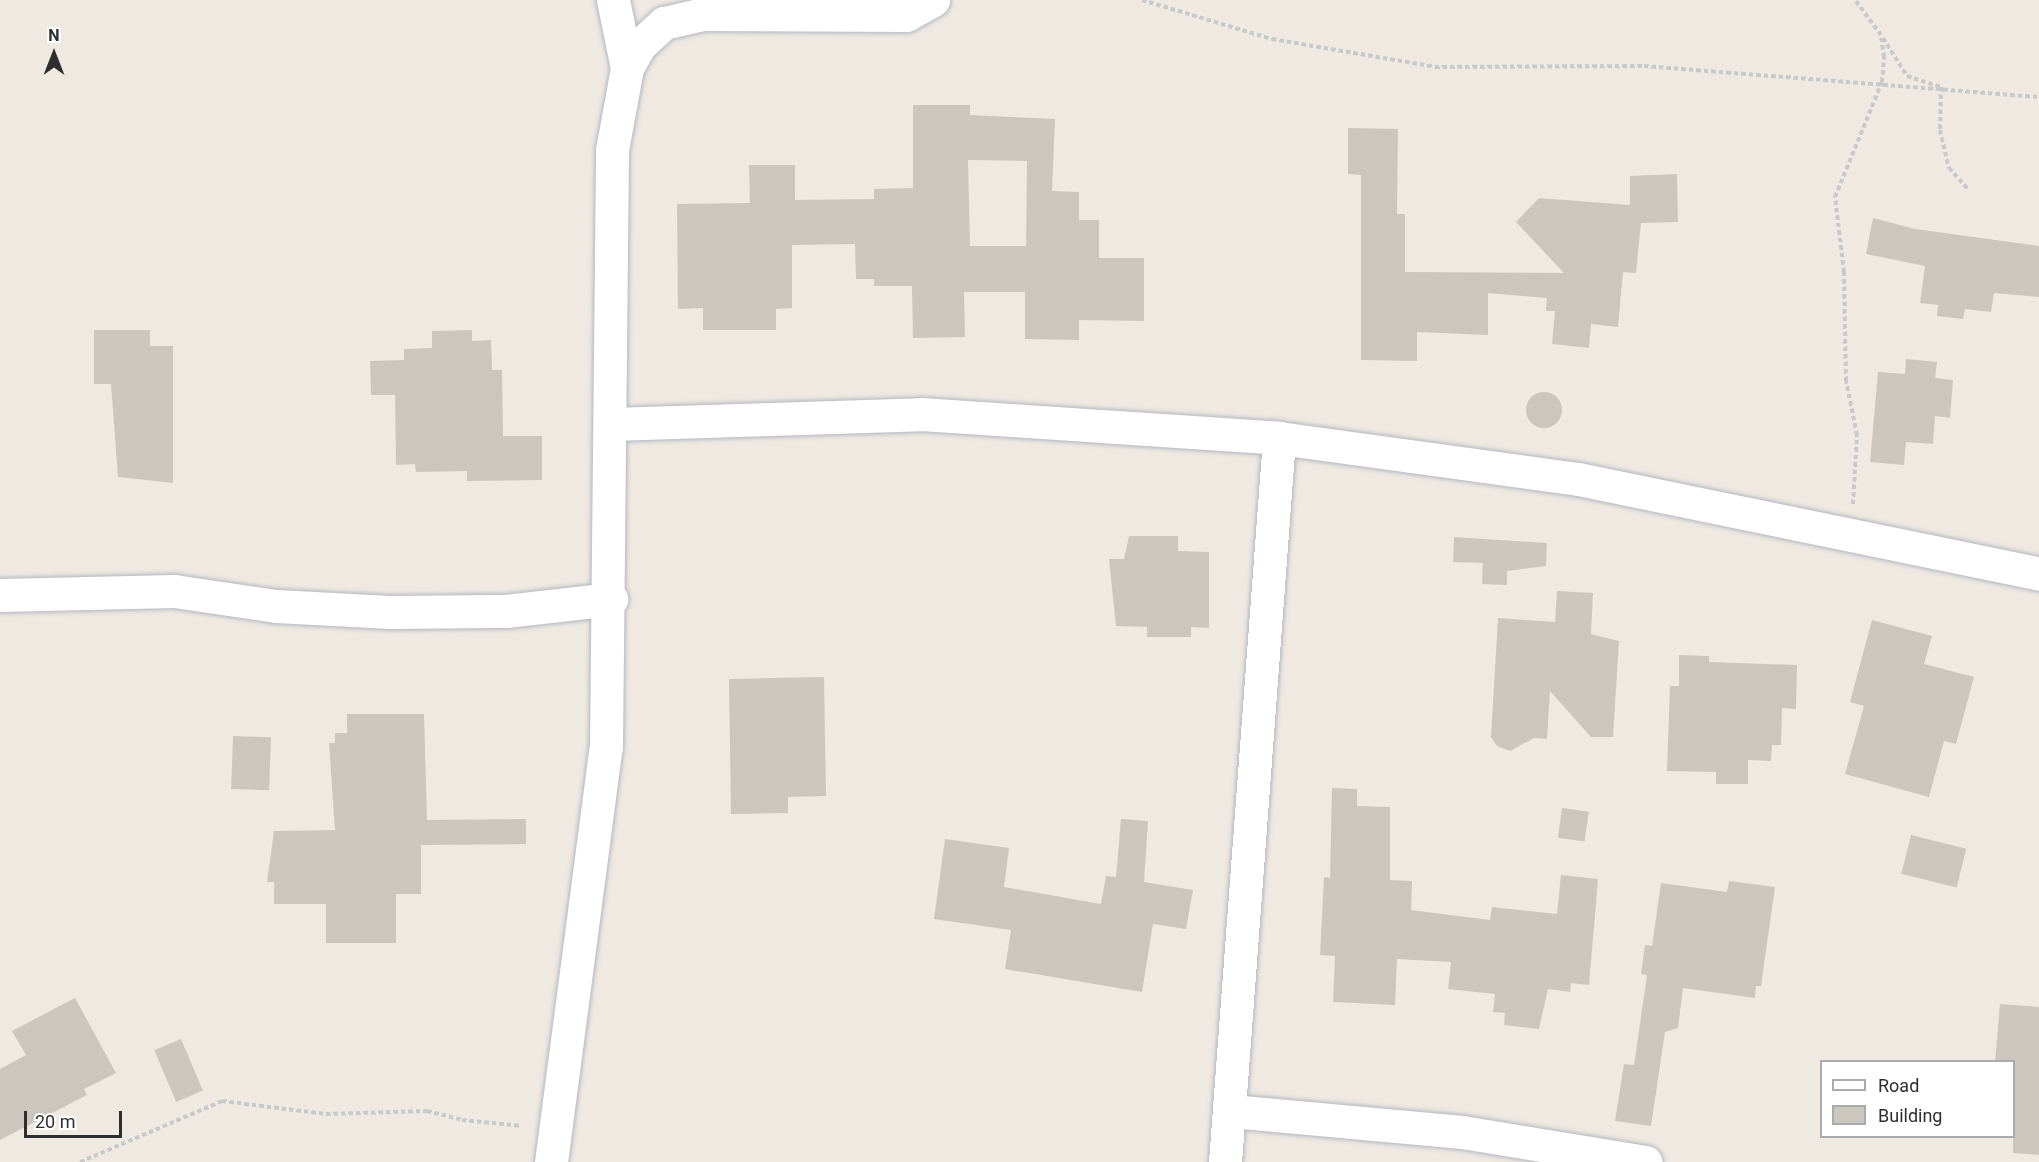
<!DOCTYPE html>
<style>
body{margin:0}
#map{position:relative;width:2039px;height:1162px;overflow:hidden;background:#efe9e1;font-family:Roboto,sans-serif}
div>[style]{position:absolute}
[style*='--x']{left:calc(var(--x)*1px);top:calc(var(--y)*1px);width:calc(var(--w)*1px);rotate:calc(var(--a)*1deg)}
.building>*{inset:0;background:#cbc7bf;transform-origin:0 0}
.round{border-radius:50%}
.path>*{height:4px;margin-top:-2px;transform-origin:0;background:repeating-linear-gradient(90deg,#c9c9c9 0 4.5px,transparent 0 7.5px)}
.roads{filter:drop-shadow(0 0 2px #b4b7c1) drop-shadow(0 0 2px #b4b7c1)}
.street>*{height:33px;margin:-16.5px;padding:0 16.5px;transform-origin:16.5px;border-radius:16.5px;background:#fff}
.secondary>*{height:33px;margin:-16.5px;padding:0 16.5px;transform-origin:16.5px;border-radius:16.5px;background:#fff}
span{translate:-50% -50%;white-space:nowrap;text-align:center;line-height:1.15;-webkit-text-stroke:5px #fff;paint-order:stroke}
.legend{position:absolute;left:1820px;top:1060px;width:195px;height:78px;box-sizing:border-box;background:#fff;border:2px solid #ababab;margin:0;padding:8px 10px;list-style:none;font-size:18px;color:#2e2e2e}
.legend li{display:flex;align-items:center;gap:12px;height:30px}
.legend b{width:30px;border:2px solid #ababab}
.north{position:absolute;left:24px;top:24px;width:60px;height:60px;-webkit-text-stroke:4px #fff;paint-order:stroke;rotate:0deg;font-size:16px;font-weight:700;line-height:24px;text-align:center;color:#2e2e2e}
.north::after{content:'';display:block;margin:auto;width:21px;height:27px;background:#2e2e2e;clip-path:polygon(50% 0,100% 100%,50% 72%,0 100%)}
.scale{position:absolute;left:24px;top:1111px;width:98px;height:27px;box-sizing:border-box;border:3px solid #2e2e2e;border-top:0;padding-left:8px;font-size:18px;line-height:21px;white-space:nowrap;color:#2e2e2e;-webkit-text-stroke:4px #fff;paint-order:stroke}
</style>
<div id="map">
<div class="building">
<i style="clip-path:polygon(evenodd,913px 105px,970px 105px,970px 115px,1055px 119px,1052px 191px,1079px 192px,1079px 220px,1099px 220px,1099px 258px,1144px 258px,1144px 321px,1079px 320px,1079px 340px,1025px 339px,1025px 292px,964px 292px,965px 337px,913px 338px,912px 286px,874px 286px,874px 279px,856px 279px,855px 244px,792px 245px,792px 308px,776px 309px,776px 330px,703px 330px,703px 308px,678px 309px,677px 204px,750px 203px,749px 165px,795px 165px,795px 200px,874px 199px,874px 189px,913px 188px,913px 105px,968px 160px,1027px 161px,1026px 246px,970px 246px,968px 160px)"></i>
<i style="clip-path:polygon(1348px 128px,1398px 129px,1397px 214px,1405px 214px,1405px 272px,1564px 273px,1516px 222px,1539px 198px,1630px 205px,1630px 176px,1677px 174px,1678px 222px,1641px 223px,1636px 273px,1623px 272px,1618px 327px,1591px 324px,1589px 348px,1552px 344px,1555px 311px,1546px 311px,1547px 298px,1488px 293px,1488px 335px,1417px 332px,1417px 361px,1361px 360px,1361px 175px,1348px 174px)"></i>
<i style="clip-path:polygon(1873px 218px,1915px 229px,2039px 246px,2039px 297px,1994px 293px,1991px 312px,1965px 309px,1963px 319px,1937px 316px,1938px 305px,1920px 303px,1925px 266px,1866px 254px)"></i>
<i style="clip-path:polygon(94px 330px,150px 330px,150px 346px,173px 346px,173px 483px,118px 477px,111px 384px,94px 384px)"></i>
<i style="clip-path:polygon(472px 330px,472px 341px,491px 340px,492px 370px,502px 370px,503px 436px,542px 436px,542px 480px,467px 481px,467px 471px,416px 472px,415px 464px,396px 465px,395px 395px,371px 395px,370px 361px,404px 360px,404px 349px,432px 348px,432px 331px)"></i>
<i style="clip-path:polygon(1906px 359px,1937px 362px,1935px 378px,1953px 380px,1950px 418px,1935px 416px,1933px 444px,1906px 442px,1904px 465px,1870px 462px,1878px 372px,1905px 374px)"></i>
<i class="round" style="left:1526px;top:392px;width:36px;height:36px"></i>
<i style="clip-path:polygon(1129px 536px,1178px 536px,1178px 551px,1209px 552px,1209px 628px,1191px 627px,1191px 637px,1147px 637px,1147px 627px,1116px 626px,1109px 559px,1124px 559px)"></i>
<i style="clip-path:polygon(1454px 537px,1547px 543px,1546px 566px,1507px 571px,1507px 585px,1482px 584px,1483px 563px,1453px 562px)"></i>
<i style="clip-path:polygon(1557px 591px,1593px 593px,1591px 634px,1619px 641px,1613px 737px,1591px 737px,1550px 691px,1547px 739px,1534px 738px,1510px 751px,1497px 746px,1491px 737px,1498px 618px,1555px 622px)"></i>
<i style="clip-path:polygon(1872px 620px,1932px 636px,1924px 664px,1974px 677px,1956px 744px,1944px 741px,1929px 797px,1845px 774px,1864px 706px,1850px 702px)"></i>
<i style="clip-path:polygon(1679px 655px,1709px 656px,1709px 662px,1797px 665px,1796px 709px,1782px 708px,1781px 745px,1772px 745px,1771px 761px,1748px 760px,1748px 784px,1716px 784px,1716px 772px,1667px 771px,1670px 686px,1679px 686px)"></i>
<i style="clip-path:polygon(824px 677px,826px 796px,788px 797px,788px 813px,731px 814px,729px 679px)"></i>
<i style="clip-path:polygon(347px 714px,424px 714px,427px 820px,526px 819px,526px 844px,421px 845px,421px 894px,396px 894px,396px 943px,326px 943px,326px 904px,274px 904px,274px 882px,267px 882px,274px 831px,335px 830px,329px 743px,335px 743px,335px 733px,347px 733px)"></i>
<i style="left:233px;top:736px;width:38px;height:53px;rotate:2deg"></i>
<i style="clip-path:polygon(1332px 788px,1357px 789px,1357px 806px,1390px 807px,1390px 880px,1412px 881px,1411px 910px,1490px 920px,1492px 907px,1557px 914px,1561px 875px,1598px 879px,1589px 985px,1571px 983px,1570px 992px,1548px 989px,1539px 1029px,1504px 1025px,1505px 1013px,1493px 1012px,1495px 994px,1448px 989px,1451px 962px,1397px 959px,1395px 1005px,1333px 1002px,1335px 956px,1320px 955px,1324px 877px,1330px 878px)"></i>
<i style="left:1562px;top:808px;width:27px;height:30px;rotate:8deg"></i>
<i style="clip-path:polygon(1121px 819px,1148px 821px,1144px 882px,1193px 890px,1186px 929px,1153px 924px,1142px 992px,1005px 969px,1011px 930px,934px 919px,945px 839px,1009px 848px,1004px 887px,1101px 904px,1106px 876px,1116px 877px)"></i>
<i style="left:1911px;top:835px;width:57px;height:40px;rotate:14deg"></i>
<i style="clip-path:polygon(1729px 881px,1775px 887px,1761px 986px,1756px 986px,1755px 998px,1683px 988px,1678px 1028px,1665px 1032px,1651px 1126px,1615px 1121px,1624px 1064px,1634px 1065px,1647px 975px,1641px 974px,1645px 945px,1652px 946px,1661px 883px,1727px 892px)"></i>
<i style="clip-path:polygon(75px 998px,116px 1073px,84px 1089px,87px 1095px,0 1140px,0 1069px,26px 1055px,12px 1031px)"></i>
<i style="clip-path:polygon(2000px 1004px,2039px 1007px,2039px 1155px,2013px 1153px,2013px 1062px,1995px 1062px)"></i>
<i style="left:181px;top:1039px;width:56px;height:29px;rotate:67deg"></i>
</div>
<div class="path">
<i style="--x:1142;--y:0;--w:136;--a:16.7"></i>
<i style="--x:1272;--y:39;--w:165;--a:9.7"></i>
<i style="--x:1435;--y:67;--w:209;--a:-0.3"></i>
<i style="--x:1644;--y:66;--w:396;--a:4.5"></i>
<i style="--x:1883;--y:38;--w:45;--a:57.7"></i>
<i style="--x:1907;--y:76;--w:36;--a:18"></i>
<i style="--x:1941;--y:87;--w:43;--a:91.3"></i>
<i style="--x:1940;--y:130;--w:39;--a:77"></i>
<i style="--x:1949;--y:168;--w:28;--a:48"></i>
<i style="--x:1853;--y:504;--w:69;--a:-86.7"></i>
<i style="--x:1857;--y:435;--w:55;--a:-101.5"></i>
<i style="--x:1846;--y:381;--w:109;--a:-91.1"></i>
<i style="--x:1844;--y:272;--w:76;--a:-96.8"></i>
<i style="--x:1835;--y:197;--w:124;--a:-67.8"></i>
<i style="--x:1882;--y:82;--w:25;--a:-85"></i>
<i style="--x:1884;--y:57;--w:22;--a:-98"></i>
<i style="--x:1881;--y:35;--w:44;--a:-126.6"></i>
<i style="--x:80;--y:1162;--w:155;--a:-23.2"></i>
<i style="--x:222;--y:1101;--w:105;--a:7.1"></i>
<i style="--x:326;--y:1114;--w:101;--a:-1.7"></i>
<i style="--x:427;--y:1111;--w:36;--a:14"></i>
<i style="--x:462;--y:1120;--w:60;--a:5.7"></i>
</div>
<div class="roads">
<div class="street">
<i style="--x:613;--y:0;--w:69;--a:78.4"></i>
<i style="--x:611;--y:424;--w:310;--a:-1.8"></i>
<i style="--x:921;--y:414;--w:359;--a:3.8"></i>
<i style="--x:1279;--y:438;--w:302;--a:7.8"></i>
<i style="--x:1578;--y:479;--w:471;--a:11.6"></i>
<i style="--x:0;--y:595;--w:174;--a:-1.3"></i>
<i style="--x:174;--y:591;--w:103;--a:8.4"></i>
<i style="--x:276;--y:606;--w:114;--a:3"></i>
<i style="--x:390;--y:612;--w:116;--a:-0.5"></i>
<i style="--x:506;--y:611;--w:106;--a:-6.5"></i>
<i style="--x:1231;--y:1111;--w:232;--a:5.2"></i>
<i style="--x:1462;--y:1132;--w:186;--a:9.3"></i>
<i style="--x:1225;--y:1162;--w:726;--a:-85.73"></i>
</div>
<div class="secondary">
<i style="--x:551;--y:1162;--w:419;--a:-82.5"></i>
<i style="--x:606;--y:747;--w:597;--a:-89.42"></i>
<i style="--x:612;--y:150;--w:83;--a:-79.6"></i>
<i style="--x:627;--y:68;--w:25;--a:-61"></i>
<i style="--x:639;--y:46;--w:34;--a:-43"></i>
<i style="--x:664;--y:23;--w:40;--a:-13"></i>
<i style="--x:703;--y:14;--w:203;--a:0.3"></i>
<i style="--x:906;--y:15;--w:31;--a:-29"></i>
</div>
</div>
<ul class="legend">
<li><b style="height:8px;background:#fff"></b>Road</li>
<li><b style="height:16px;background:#cbc7bf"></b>Building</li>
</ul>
<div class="north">N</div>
<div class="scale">20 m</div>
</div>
